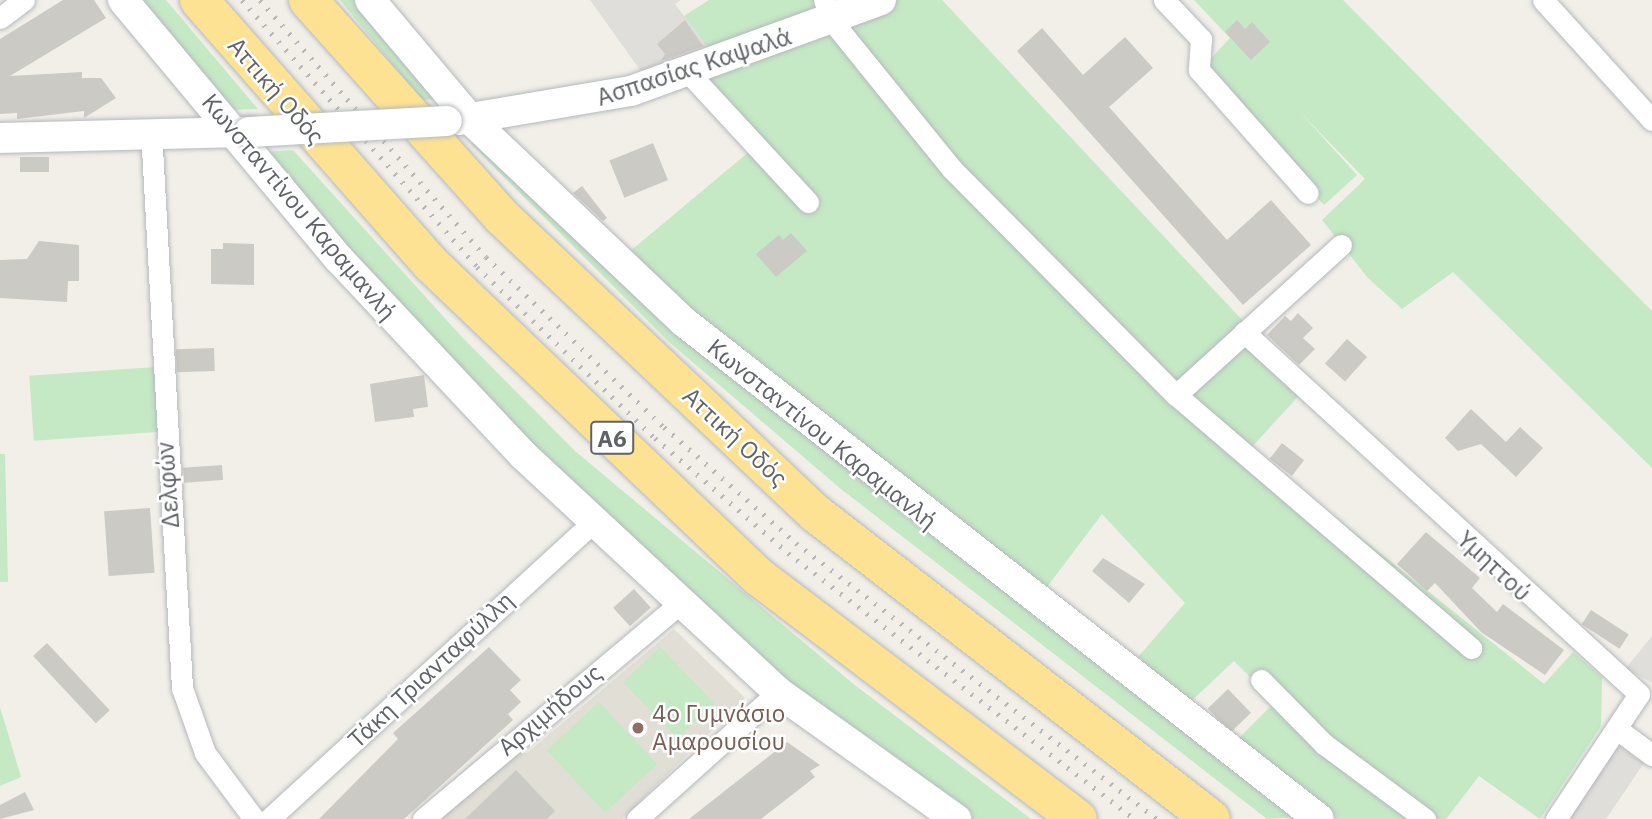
<!DOCTYPE html>
<meta charset="utf-8">
<style>
body{margin:0}
#map{position:relative;width:1652px;height:819px;overflow:hidden;background:#f1efe8;font-family:"IBM Plex Sans",sans-serif}
div>[style]{position:absolute}
[style*='--x']{left:calc(var(--x)*1px);top:calc(var(--y)*1px);width:calc(var(--w)*1px);rotate:calc(var(--a)*1deg)}
.industrial>*{inset:0;background:#e0deda}
.education>*{inset:0;background:#e1ded6}
.green>*{inset:0;background:#c5e8c5;transform-origin:0 0}
.building>*{inset:0;background:#cccac5;transform-origin:0 0}
.roads{filter:drop-shadow(0 0 2px #b5b8bc) drop-shadow(0 0 2px #b5b8bc)}
.street>*{height:21px;margin:-10.5px;padding:0 10.5px;transform-origin:10.5px;border-radius:10.5px;background:#fff}
.secondary>*{height:30px;margin:-15px;padding:0 15px;transform-origin:15px;border-radius:15px;background:#fff}
.highway>*{height:38px;margin:-19px;padding:0 19px;transform-origin:19px;border-radius:19px;background:#fde293}
.rail>*{height:5px;margin-top:-2.5px;transform-origin:0;background:repeating-linear-gradient(90deg,#b6b7b8 0 2px,transparent 0 11px)}
.bridges{filter:drop-shadow(0 0 2px #b6babf) drop-shadow(0 0 2px #b6babf)}
.secondary-bridge>*{height:30px;margin:-15px;padding:0 15px;transform-origin:15px;border-radius:15px;background:#fff}
.dots>*{width:19px;height:19px;translate:-50% -50%;box-sizing:border-box;border:4px solid #fff;border-radius:50%}
span{translate:-50% -50%;white-space:nowrap;text-align:center;line-height:1.15;-webkit-text-stroke:5px #fff;paint-order:stroke}
.shield-label span{padding:2px 5px;background:#fff;border:2px solid;border-radius:5px;-webkit-text-stroke-width:0}
.shield-label{font-size:23px;color:#5f6368;font-weight:700}
.street-label{font-size:24px;color:#5f6368}
.education-label{font-size:24px;color:#785e54}
.left{translate:0 -50%;text-align:left}
</style>
<div id="map">
<div class="industrial">
<i style="clip-path:polygon(590px 0,681px 0,675px 4px,720px 63px,645px 77px)"></i>
<i style="clip-path:polygon(1652px 636px,1652px 683px,1626px 668px)"></i>
<i style="clip-path:polygon(1613px 742px,1644px 763px,1606px 819px,1562px 819px)"></i>
</div>
<div class="education">
<i style="clip-path:polygon(674px 629px,745px 698px,622px 819px,442px 819px,511px 752px,527px 753px)"></i>
</div>
<div class="green">
<i style="clip-path:polygon(136px 0,166px 0,258px 109px,230px 110px)"></i>
<i style="clip-path:polygon(340px 0,358px 0,443px 99px,422px 100px)"></i>
<i style="clip-path:polygon(709px 0,942px 0,1306px 388px,1250px 449px,1544px 684px,1573px 652px,1602px 677px,1601px 726px,1540px 819px,1479px 776px,1446px 819px,1337px 819px,1235px 742px,1275px 702px,1234px 661px,1187px 705px,1132px 664px,1185px 603px,1102px 514px,1041px 595px,622px 258px,756px 146px,695px 77px,720px 63px,684px 16px)"></i>
<i style="clip-path:polygon(1194px 0,1343px 0,1652px 311px,1652px 468px,1453px 272px,1402px 309px,1368px 278px,1322px 220px,1365px 179px,1299px 111px,1357px 175px,1324px 205px,1203px 67px,1230px 38px)"></i>
<i style="clip-path:polygon(483px 141px,744px 387px,1299px 817px,1267px 819px,841px 489px,668px 341px,470px 143px)"></i>
<i style="clip-path:polygon(293px 150px,460px 335px,575px 451px,856px 686px,1031px 819px,964px 819px,817px 716px,493px 415px,265px 152px)"></i>
<i style="left:155px;top:367px;width:65px;height:126px;rotate:86deg"></i>
<i style="clip-path:polygon(0 454px,5px 454px,8px 582px,0 582px)"></i>
<i style="left:660px;top:647px;width:78px;height:51px;rotate:46deg"></i>
<i style="left:599px;top:702px;width:85px;height:71px;rotate:47deg"></i>
<i style="clip-path:polygon(0 707px,21px 777px,0 786px)"></i>
</div>
<div class="building">
<i style="clip-path:polygon(63px 0,94px 0,106px 18px,10px 76px,82px 72px,82px 78px,101px 78px,116px 98px,84px 118px,84px 111px,17px 119px,17px 113px,0 114px,0 39px)"></i>
<i style="clip-path:polygon(685px 20px,703px 46px,661px 61px,665px 54px,657px 44px)"></i>
<i style="clip-path:polygon(1237px 20px,1245px 29px,1252px 22px,1270px 42px,1251px 60px,1225px 32px)"></i>
<i style="clip-path:polygon(1042px 28px,1083px 75px,1125px 37px,1153px 68px,1109px 107px,1227px 240px,1271px 200px,1311px 245px,1243px 305px,1017px 51px)"></i>
<i style="left:653px;top:143px;width:40px;height:47px;rotate:68deg"></i>
<i style="left:20px;top:157px;width:29px;height:15px"></i>
<i style="clip-path:polygon(582px 186px,607px 218px,603px 221px,573px 193px)"></i>
<i style="clip-path:polygon(791px 233px,807px 251px,776px 277px,756px 254px,779px 235px,783px 240px)"></i>
<i style="clip-path:polygon(39px 241px,79px 245px,79px 281px,68px 281px,67px 302px,0 298px,0 260px,27px 259px)"></i>
<i style="clip-path:polygon(223px 243px,254px 244px,254px 285px,211px 284px,211px 249px,223px 249px)"></i>
<i style="clip-path:polygon(1298px 313px,1313px 328px,1303px 338px,1315px 349px,1299px 365px,1267px 335px,1285px 316px,1291px 321px)"></i>
<i style="left:1347px;top:339px;width:27px;height:33px;rotate:42deg"></i>
<i style="left:214px;top:348px;width:23px;height:38px;rotate:88deg"></i>
<i style="clip-path:polygon(424px 375px,428px 407px,413px 409px,414px 417px,375px 422px,370px 384px)"></i>
<i style="clip-path:polygon(1471px 409px,1506px 442px,1520px 427px,1543px 448px,1516px 477px,1481px 444px,1458px 451px,1445px 438px)"></i>
<i style="left:1282px;top:443px;width:28px;height:20px;rotate:38deg"></i>
<i style="left:222px;top:465px;width:15px;height:39px;rotate:86deg"></i>
<i style="left:150px;top:508px;width:65px;height:46px;rotate:86deg"></i>
<i style="clip-path:polygon(1426px 532px,1480px 578px,1472px 588px,1497px 612px,1503px 604px,1564px 650px,1545px 675px,1481px 632px,1435px 583px,1427px 591px,1397px 564px)"></i>
<i style="clip-path:polygon(1103px 558px,1145px 584px,1129px 603px,1092px 571px)"></i>
<i style="left:634px;top:589px;width:25px;height:28px;rotate:48deg"></i>
<i style="left:1591px;top:610px;width:45px;height:17px;rotate:33deg"></i>
<i style="left:47px;top:643px;width:92px;height:19px;rotate:47deg"></i>
<i style="clip-path:polygon(489px 647px,521px 680px,510px 690px,521px 702px,508px 714px,513px 720px,404px 819px,319px 819px,398px 739px,393px 733px)"></i>
<i style="left:1228px;top:689px;width:33px;height:28px;rotate:46deg"></i>
<i style="clip-path:polygon(787px 742px,820px 765px,810px 771px,815px 777px,761px 819px,689px 819px)"></i>
<i style="clip-path:polygon(516px 770px,555px 811px,547px 819px,465px 819px)"></i>
<i style="clip-path:polygon(25px 792px,34px 810px,0 819px,0 805px)"></i>
</div>
<div class="roads">
<div class="street">
<i style="--x:824;--y:0;--w:22;--a:69"></i>
<i style="--x:832;--y:21;--w:191;--a:51"></i>
<i style="--x:952;--y:169;--w:318;--a:45.3"></i>
<i style="--x:1176;--y:395;--w:389;--a:40.6"></i>
<i style="--x:1164;--y:0;--w:54;--a:46.5"></i>
<i style="--x:1201;--y:39;--w:31;--a:94"></i>
<i style="--x:1199;--y:70;--w:164;--a:48.5"></i>
<i style="--x:1543;--y:0;--w:162;--a:47.8"></i>
<i style="--x:0;--y:18;--w:30;--a:-37"></i>
<i style="--x:688;--y:72;--w:177;--a:47.3"></i>
<i style="--x:151;--y:130;--w:559;--a:86.82"></i>
<i style="--x:182;--y:688;--w:69;--a:70.5"></i>
<i style="--x:205;--y:753;--w:82;--a:53.4"></i>
<i style="--x:1244;--y:332;--w:536;--a:42.5"></i>
<i style="--x:1639;--y:694;--w:150;--a:123.6"></i>
<i style="--x:1176;--y:395;--w:223;--a:-42.3"></i>
<i style="--x:1261;--y:680;--w:90;--a:45.5"></i>
<i style="--x:1324;--y:744;--w:126;--a:36.6"></i>
<i style="--x:1617;--y:729;--w:44;--a:36.6"></i>
<i style="--x:269;--y:819;--w:440;--a:-42.5"></i>
<i style="--x:423;--y:819;--w:336;--a:-40"></i>
<i style="--x:637;--y:819;--w:190;--a:-42"></i>
</div>
<div class="secondary">
<i style="--x:123;--y:0;--w:337;--a:50.2"></i>
<i style="--x:339;--y:259;--w:269;--a:46.8"></i>
<i style="--x:523;--y:455;--w:348;--a:42.9"></i>
<i style="--x:778;--y:692;--w:219;--a:35.5"></i>
<i style="--x:370;--y:0;--w:157;--a:49.9"></i>
<i style="--x:471;--y:120;--w:294;--a:43.5"></i>
<i style="--x:684;--y:322;--w:806;--a:38.05"></i>
<i style="--x:459;--y:120;--w:174;--a:-9.6"></i>
<i style="--x:631;--y:91;--w:266;--a:-20"></i>
<i style="--x:0;--y:138;--w:249;--a:-1.4"></i>
</div>
<div class="highway">
<i style="--x:199;--y:0;--w:351;--a:48.7"></i>
<i style="--x:431;--y:264;--w:453;--a:43.7"></i>
<i style="--x:759;--y:577;--w:400;--a:37.2"></i>
<i style="--x:308;--y:0;--w:291;--a:48.2"></i>
<i style="--x:502;--y:217;--w:431;--a:43.4"></i>
<i style="--x:815;--y:513;--w:500;--a:37.69"></i>
</div>
</div>
<div class="rail">
<i style="--x:242;--y:0;--w:356;--a:48.6"></i>
<i style="--x:477;--y:267;--w:247;--a:43.9"></i>
<i style="--x:655;--y:438;--w:176;--a:40.8"></i>
<i style="--x:788;--y:553;--w:437;--a:37.5"></i>
<i style="--x:260;--y:0;--w:342;--a:48.7"></i>
<i style="--x:486;--y:257;--w:246;--a:43.7"></i>
<i style="--x:664;--y:427;--w:176;--a:41.3"></i>
<i style="--x:796;--y:543;--w:454;--a:37.4"></i>
</div>
<div class="bridges">
<div class="secondary-bridge">
<i style="--x:249;--y:132;--w:198;--a:-3.2"></i>
</div>
</div>
<div class="dots">
<i style="left:638px;top:728px;background:#8d6e63"></i>
</div>
<div class="shield-label">
<span style="left:612px;top:438px">Α6</span>
</div>
<div class="street-label">
<span style="left:694px;top:67px;rotate:-18deg">Ασπασίας Καψαλά</span>
<span style="left:276px;top:91px;rotate:49deg">Αττική Οδός</span>
<span style="left:299px;top:207px;rotate:50deg">Κωνσταντίνου Καραμανλή</span>
<span style="left:822px;top:434px;rotate:39deg">Κωνσταντίνου Καραμανλή</span>
<span style="left:735px;top:437px;rotate:43deg">Αττική Οδός</span>
<span style="left:168px;top:485px;rotate:-94deg">Δελφών</span>
<span style="left:1494px;top:566px;rotate:43deg">Υμηττού</span>
<span style="left:431px;top:670px;rotate:-43deg">Τάκη Τριανταφύλλη</span>
<span style="left:550px;top:710px;rotate:-40deg">Αρχιμήδους</span>
</div>
<div class="education-label">
<span class="left" style="left:652px;top:728px">4ο Γυμνάσιο<br>Αμαρουσίου</span>
</div>
</div>
